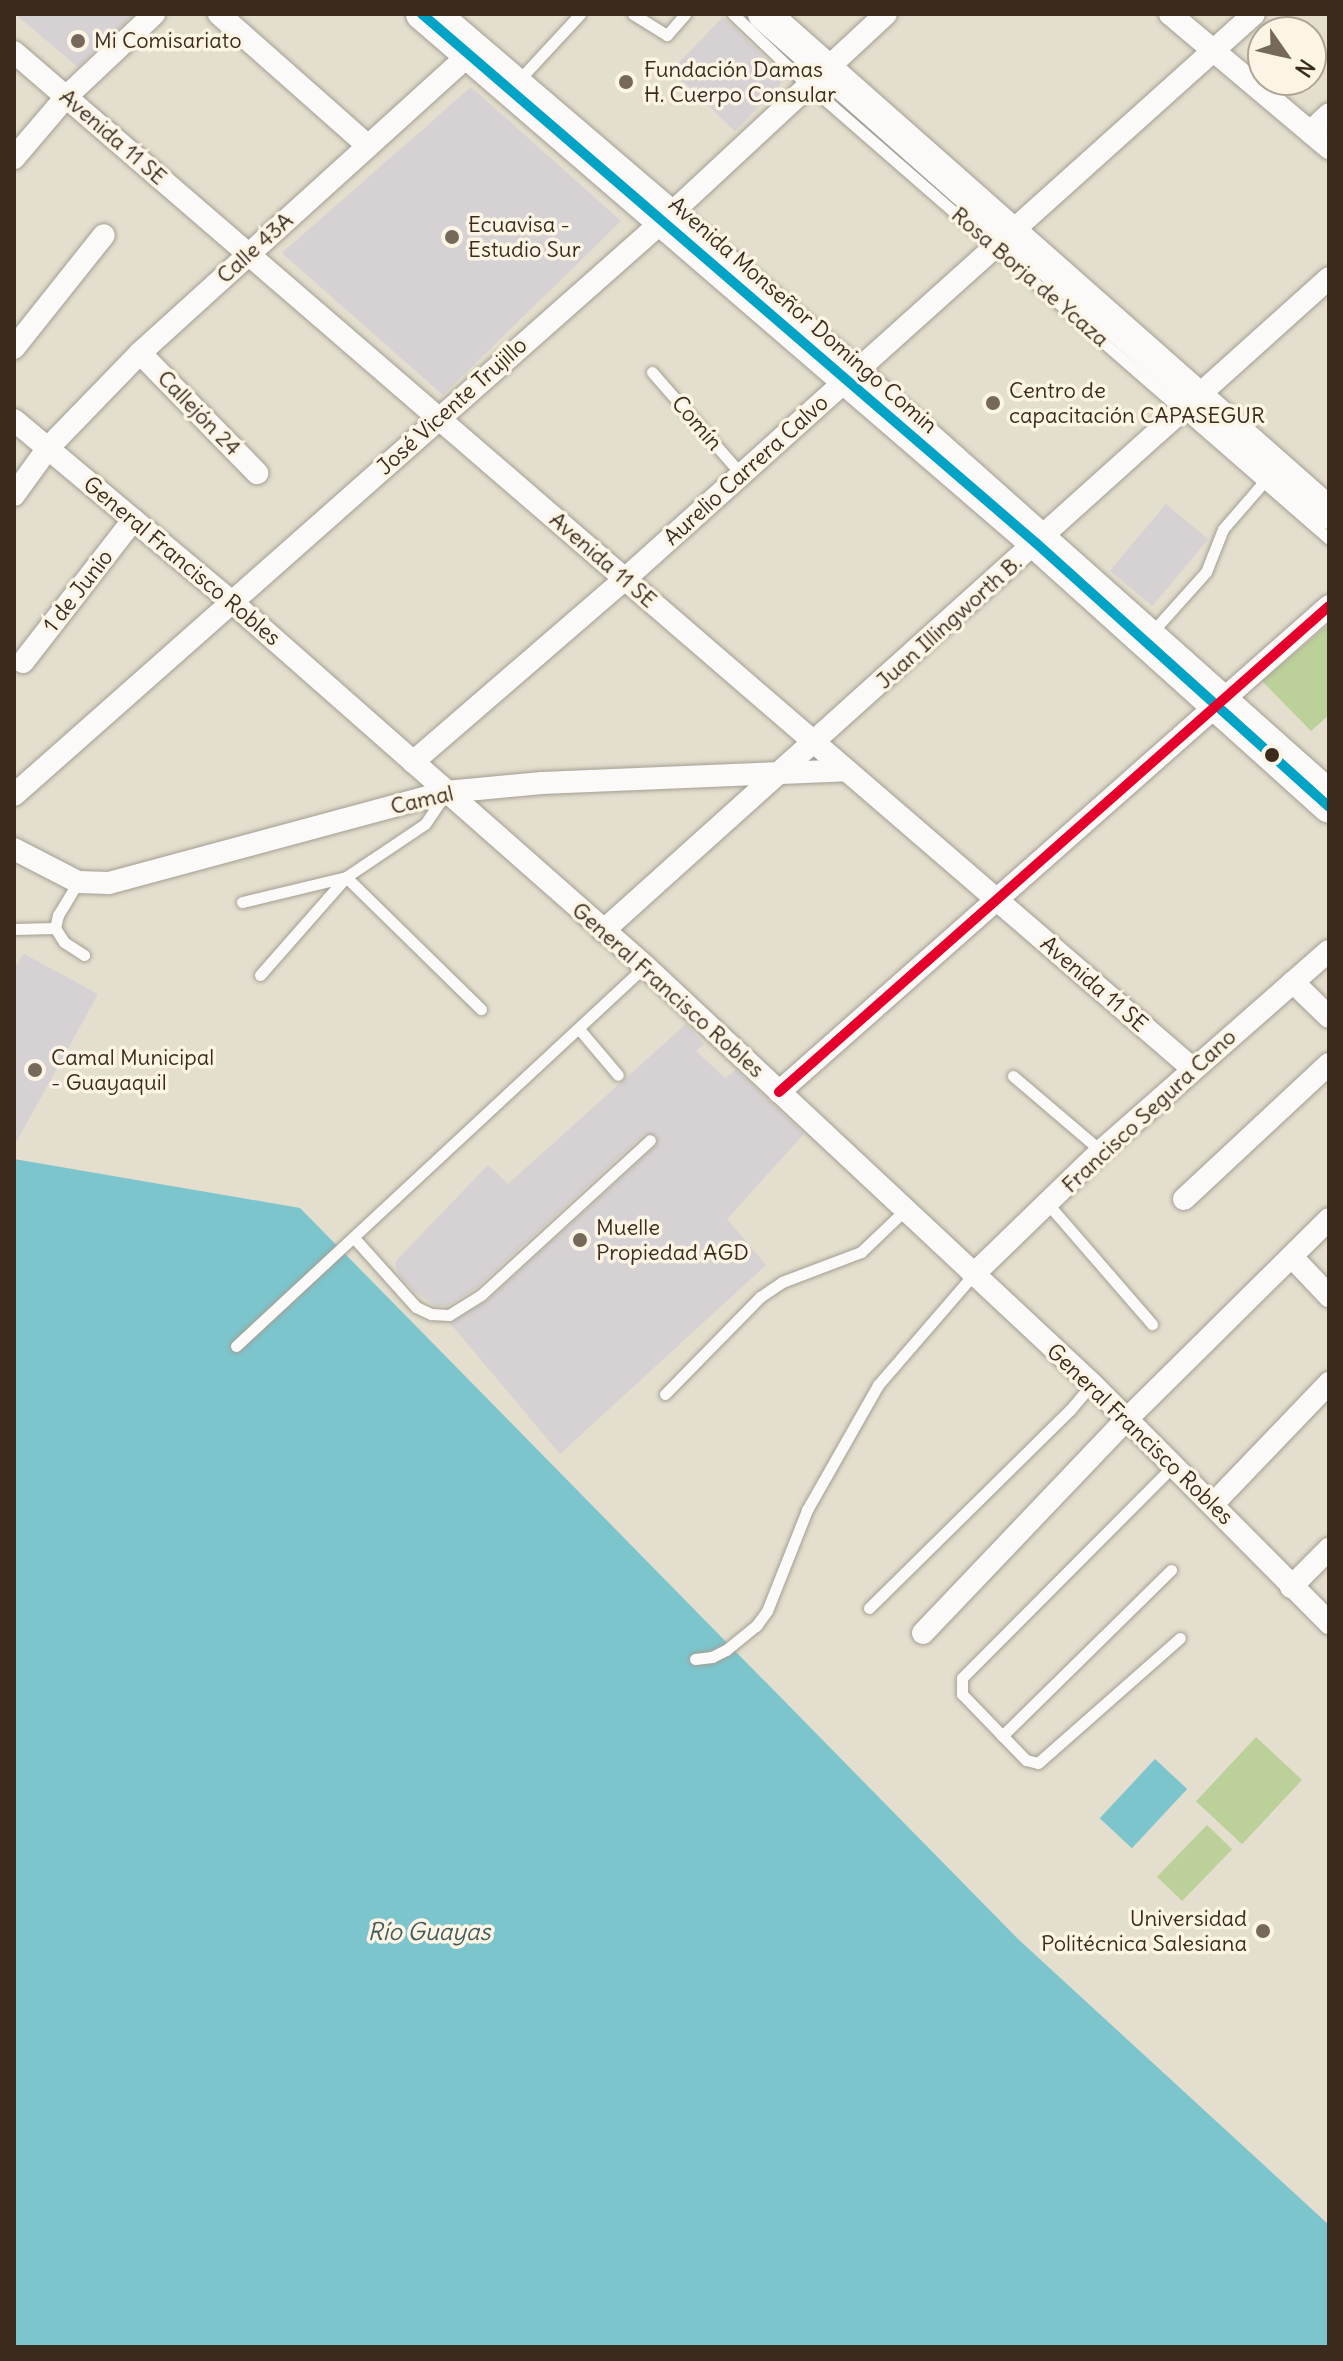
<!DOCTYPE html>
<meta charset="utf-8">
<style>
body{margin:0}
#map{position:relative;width:1343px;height:2361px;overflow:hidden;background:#e3decd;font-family:Delius,sans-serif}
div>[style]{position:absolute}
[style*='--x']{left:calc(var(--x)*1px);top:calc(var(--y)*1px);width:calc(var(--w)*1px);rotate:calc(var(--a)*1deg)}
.green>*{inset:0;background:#bcd09a;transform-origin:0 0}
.water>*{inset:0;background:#7cc5cd;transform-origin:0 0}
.building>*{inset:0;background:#d6d1d2;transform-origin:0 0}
.roads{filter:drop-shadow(0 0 2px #a39e93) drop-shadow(0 0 2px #a39e93)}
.lane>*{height:11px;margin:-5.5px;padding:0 5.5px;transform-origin:5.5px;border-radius:5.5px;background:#fbfaf8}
.street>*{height:22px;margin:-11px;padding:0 11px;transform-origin:11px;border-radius:11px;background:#fbfaf8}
.secondary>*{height:32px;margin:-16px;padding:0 16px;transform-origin:16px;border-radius:16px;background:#fbfaf8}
.bus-1>*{height:10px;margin:-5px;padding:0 5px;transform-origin:5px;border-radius:5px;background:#03a3c5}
.bus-2>*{height:10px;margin:-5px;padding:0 5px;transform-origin:5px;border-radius:5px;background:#e4002b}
.dots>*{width:22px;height:22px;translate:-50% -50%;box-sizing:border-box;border:4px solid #fcf5e5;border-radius:50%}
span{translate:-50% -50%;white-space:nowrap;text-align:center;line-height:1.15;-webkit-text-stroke:7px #fcf5e5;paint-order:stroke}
.poi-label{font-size:22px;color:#3b2a1e}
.left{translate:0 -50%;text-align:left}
.right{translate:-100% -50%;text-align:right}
.street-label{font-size:22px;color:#3b2a1e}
.water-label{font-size:24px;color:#425c5b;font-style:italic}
.frame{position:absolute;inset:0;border:16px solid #3b2a1e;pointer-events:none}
.north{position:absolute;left:1247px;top:16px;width:80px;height:80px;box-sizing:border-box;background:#fcf5e5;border:2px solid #afa495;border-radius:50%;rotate:124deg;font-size:22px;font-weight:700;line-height:32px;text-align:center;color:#3b2a1e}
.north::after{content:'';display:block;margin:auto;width:28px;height:36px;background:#76695b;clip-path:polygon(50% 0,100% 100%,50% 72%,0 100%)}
</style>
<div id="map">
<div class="green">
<i style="clip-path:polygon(1329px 624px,1329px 715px,1311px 731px,1262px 681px)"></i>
<i style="left:1256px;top:1737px;width:63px;height:88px;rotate:43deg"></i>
<i style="left:1207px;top:1825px;width:35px;height:72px;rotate:44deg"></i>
</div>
<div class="water">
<i style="clip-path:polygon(14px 1159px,300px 1208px,1018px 1939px,1329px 2225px,1329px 2347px,14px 2347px)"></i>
<i style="left:1155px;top:1759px;width:44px;height:81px;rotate:43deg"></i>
</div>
<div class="building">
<i style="clip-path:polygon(15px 14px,134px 14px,78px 67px)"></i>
<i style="left:723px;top:17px;width:88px;height:74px;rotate:44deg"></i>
<i style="clip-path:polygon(471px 87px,621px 221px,443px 395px,282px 253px)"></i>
<i style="left:1166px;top:504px;width:55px;height:87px;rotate:40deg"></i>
<i style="clip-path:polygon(24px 954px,98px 994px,14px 1146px,14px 968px)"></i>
<i style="clip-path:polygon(686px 1024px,704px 1044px,696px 1051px,725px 1078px,736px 1070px,804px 1134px,727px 1219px,766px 1265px,560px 1454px,450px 1323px,487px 1301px,656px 1146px,657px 1135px,644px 1134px,476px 1288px,447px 1306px,435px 1306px,413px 1290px,398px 1274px,395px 1262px,488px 1165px,508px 1184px)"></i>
</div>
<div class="roads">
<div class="lane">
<i style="--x:450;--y:14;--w:542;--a:40.51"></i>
<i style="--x:862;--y:366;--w:625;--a:41.69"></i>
<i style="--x:633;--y:14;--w:40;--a:32"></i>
<i style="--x:667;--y:35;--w:28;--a:-49"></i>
<i style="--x:733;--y:14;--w:91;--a:43.7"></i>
<i style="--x:799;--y:77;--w:703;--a:41.08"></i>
<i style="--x:518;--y:81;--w:91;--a:-47.2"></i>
<i style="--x:652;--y:372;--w:135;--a:48.9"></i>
<i style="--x:1153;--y:631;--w:79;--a:-48.1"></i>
<i style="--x:1206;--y:572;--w:46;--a:-68.4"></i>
<i style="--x:1223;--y:529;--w:69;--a:-49.1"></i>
<i style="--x:78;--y:882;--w:39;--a:121"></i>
<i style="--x:58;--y:915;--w:13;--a:103"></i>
<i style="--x:55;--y:928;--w:17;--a:57"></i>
<i style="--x:64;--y:942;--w:24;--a:33"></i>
<i style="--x:242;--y:902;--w:107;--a:-13.5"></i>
<i style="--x:346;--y:877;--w:189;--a:44.4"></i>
<i style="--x:14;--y:929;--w:41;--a:-1.4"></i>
<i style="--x:260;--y:975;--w:130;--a:-48.7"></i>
<i style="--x:346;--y:877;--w:95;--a:-33.9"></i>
<i style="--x:425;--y:824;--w:34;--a:-56"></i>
<i style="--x:579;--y:1029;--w:60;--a:49.7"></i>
<i style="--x:1013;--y:1076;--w:116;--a:40.4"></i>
<i style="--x:1048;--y:1204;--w:159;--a:49.1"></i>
<i style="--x:355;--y:1239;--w:91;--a:48.1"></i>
<i style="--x:416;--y:1307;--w:17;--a:25"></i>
<i style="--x:431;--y:1314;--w:18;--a:3"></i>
<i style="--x:449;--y:1315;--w:38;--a:-32"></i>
<i style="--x:481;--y:1295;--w:229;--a:-42.5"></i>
<i style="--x:236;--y:1346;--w:558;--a:-42.9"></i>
<i style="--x:665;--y:1394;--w:136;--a:-45.6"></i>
<i style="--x:760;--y:1297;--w:27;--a:-34"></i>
<i style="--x:782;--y:1282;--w:85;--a:-20.8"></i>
<i style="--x:861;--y:1252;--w:61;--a:-43.7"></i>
<i style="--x:1173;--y:1466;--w:299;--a:134.9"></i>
<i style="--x:962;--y:1678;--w:16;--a:90"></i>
<i style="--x:962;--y:1694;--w:92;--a:45.9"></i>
<i style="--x:1026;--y:1760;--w:12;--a:14"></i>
<i style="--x:1038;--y:1763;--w:189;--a:-41.4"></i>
<i style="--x:869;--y:1608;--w:282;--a:-44.6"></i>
<i style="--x:1070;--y:1410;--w:34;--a:-50"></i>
<i style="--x:695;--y:1659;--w:17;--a:-7"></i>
<i style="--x:712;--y:1657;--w:16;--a:-27"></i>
<i style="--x:726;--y:1650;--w:38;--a:-39"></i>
<i style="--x:756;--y:1626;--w:19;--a:-54"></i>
<i style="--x:767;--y:1611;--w:109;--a:-68.4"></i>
<i style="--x:807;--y:1510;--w:144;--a:-60.4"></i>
<i style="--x:878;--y:1385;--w:145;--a:-49.2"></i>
<i style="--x:1002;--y:1736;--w:237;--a:-44.5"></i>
</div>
<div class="street">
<i style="--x:219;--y:14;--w:199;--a:41.5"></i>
<i style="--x:1170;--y:14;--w:208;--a:40.1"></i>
<i style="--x:14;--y:52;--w:1557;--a:40.78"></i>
<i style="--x:1310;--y:132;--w:26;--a:-43"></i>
<i style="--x:14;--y:158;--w:80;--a:-49.6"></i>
<i style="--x:66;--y:97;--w:121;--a:-43.3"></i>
<i style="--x:14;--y:348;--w:144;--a:-51.5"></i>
<i style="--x:140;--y:353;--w:168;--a:45.7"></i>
<i style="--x:14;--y:420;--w:285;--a:39.9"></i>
<i style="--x:233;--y:603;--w:549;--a:41.38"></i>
<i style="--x:645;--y:966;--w:612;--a:43.08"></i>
<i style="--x:1092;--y:1384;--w:337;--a:45.2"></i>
<i style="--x:14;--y:495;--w:58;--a:-54.1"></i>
<i style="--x:48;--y:448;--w:132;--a:-45.9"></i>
<i style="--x:140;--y:353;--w:444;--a:-42.2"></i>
<i style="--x:23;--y:662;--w:180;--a:-52.2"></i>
<i style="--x:413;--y:762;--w:280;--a:-40.8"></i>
<i style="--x:625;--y:579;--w:845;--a:-41.93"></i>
<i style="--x:14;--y:795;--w:866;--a:-41.49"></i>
<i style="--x:663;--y:221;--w:304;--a:-42.9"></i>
<i style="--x:14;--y:849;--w:72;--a:27.3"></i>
<i style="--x:78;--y:882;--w:31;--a:2"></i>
<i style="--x:109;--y:883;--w:349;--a:-15.1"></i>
<i style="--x:446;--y:792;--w:96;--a:-5.4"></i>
<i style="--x:542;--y:783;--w:305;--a:-2.4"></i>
<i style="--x:603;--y:931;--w:976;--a:-41.97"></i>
<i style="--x:1293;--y:982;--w:50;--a:44.2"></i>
<i style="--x:779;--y:1092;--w:734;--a:-41.46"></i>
<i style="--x:1184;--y:1199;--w:198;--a:-43"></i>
<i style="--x:1292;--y:1257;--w:54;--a:46.5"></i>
<i style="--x:973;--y:1275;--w:178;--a:-44.1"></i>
<i style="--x:1101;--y:1151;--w:303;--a:-41.3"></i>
<i style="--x:1213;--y:1504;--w:168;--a:-46.2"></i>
<i style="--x:1291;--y:1587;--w:54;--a:-45"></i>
<i style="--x:923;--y:1633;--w:296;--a:-46.4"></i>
<i style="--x:1127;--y:1419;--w:284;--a:-44.7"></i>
</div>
<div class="secondary">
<i style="--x:422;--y:14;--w:810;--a:40.75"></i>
<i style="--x:1036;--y:543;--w:394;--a:42"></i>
<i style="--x:764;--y:14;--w:754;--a:41.45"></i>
</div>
</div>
<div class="bus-1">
<i style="--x:422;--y:14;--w:810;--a:40.75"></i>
<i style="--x:1036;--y:543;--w:394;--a:42"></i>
</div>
<div class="bus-2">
<i style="--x:779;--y:1092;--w:734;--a:-41.46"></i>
</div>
<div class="dots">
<i style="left:78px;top:41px;background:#76695b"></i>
<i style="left:626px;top:82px;background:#76695b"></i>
<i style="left:452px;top:237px;background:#76695b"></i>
<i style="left:993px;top:403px;background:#76695b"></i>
<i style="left:1272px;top:755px;background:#3b2a1e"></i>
<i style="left:35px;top:1070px;background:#76695b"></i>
<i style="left:580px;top:1240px;background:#76695b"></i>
<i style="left:1263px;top:1931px;background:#76695b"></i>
</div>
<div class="poi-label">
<span class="left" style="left:94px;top:41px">Mi Comisariato</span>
<span class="left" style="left:644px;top:82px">Fundación Damas<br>H. Cuerpo Consular</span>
<span class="left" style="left:468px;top:237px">Ecuavisa -<br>Estudio Sur</span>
<span class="left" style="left:1009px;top:403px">Centro de<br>capacitación CAPASEGUR</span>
<span class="left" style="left:51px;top:1070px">Camal Municipal<br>- Guayaquil</span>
<span class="left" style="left:596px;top:1240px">Muelle<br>Propiedad AGD</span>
<span class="right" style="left:1247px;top:1931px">Universidad<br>Politécnica Salesiana</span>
</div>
<div class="street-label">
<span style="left:113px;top:137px;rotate:41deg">Avenida 11 SE</span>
<span style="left:255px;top:248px;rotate:-42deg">Calle 43A</span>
<span style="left:1030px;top:277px;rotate:41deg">Rosa Borja de Ycaza</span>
<span style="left:803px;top:315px;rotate:41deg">Avenida Monseñor Domingo Comin</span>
<span style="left:452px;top:406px;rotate:-42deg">José Vicente Trujillo</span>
<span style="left:199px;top:413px;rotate:46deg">Callejón 24</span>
<span style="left:697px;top:423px;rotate:49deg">Comín</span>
<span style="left:746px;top:470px;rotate:-42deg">Aurelio Carrera Calvo</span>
<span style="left:603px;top:560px;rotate:41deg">Avenida 11 SE</span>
<span style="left:182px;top:561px;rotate:40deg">General Francisco Robles</span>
<span style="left:78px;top:591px;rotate:-52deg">1 de Junio</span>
<span style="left:949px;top:622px;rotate:-42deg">Juan Illingworth B.</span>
<span style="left:422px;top:800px;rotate:-13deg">Camal</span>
<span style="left:1094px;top:984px;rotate:41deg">Avenida 11 SE</span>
<span style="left:668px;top:990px;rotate:42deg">General Francisco Robles</span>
<span style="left:1149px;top:1111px;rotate:-43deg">Francisco Segura Cano</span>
<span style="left:1140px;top:1434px;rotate:44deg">General Francisco Robles</span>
</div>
<div class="water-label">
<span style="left:429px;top:1932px">Río Guayas</span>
</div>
<div class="frame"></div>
<div class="north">N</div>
</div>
